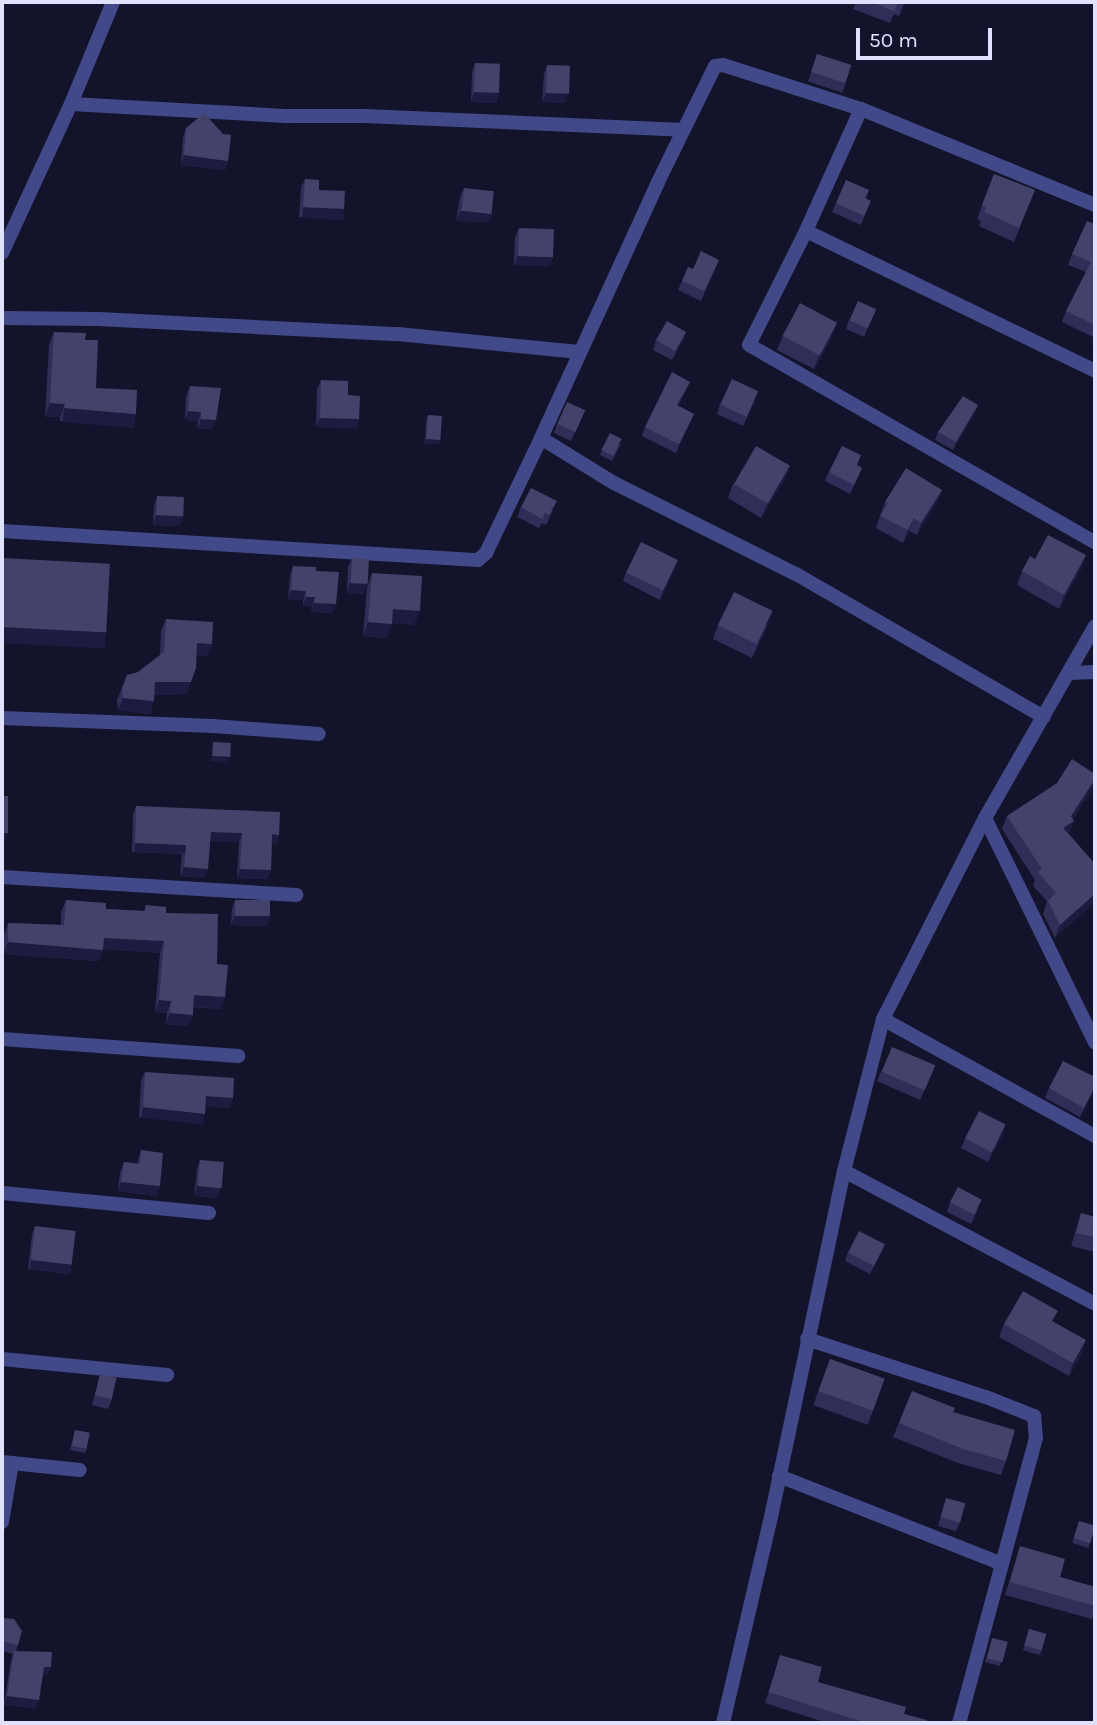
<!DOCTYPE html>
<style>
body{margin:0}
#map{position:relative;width:1097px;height:1725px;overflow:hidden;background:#14132c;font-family:Karla,sans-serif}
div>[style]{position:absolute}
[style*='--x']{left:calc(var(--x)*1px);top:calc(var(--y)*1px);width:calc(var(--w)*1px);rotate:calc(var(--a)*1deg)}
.minor>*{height:14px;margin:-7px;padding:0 7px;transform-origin:7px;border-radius:7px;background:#424988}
.wall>*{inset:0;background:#302e58;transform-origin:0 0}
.shaded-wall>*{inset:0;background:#1d1b3f;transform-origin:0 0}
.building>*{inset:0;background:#43426a;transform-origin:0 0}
span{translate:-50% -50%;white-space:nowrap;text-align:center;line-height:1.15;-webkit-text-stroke:5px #14132c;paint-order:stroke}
.frame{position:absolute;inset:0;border:4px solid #e0e1fd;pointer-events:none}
.scale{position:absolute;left:856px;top:28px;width:136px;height:32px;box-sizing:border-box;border:4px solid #e0e1fd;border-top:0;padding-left:9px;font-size:21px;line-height:24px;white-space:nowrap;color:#e0e1fd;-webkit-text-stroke:5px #14132c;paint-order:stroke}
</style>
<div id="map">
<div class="minor">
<i style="--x:113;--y:2;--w:110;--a:112.4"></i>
<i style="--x:71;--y:104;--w:218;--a:3.2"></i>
<i style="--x:289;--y:116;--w:76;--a:0"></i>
<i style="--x:365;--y:116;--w:318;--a:2.5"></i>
<i style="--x:861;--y:109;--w:134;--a:114.3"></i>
<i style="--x:806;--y:231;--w:127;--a:116.6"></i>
<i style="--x:749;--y:345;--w:398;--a:29.7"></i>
<i style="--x:806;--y:231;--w:321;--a:25.8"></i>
<i style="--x:2;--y:253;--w:164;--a:-65.2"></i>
<i style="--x:2;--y:318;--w:96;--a:0.6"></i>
<i style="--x:98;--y:319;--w:300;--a:2.9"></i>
<i style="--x:398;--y:334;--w:182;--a:5.7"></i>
<i style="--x:541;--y:438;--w:86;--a:31.7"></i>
<i style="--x:614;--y:483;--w:203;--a:26.6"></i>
<i style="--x:796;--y:574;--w:286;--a:30"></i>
<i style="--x:2;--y:531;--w:477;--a:3.5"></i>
<i style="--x:478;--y:560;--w:11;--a:-41"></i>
<i style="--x:486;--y:553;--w:127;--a:-64.4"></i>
<i style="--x:541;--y:438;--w:281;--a:-65.4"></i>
<i style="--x:658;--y:182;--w:129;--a:-63.8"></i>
<i style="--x:715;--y:66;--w:8;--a:-7"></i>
<i style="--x:723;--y:65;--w:145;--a:17.7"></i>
<i style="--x:861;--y:109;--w:253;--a:22.3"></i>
<i style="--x:1069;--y:673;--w:26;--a:-2"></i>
<i style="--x:2;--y:718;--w:211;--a:2.2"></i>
<i style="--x:213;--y:726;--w:106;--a:4.3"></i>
<i style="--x:985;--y:818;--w:250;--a:63.9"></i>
<i style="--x:2;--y:877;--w:295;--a:3.5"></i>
<i style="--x:883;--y:1019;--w:242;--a:28.9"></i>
<i style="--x:2;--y:1039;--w:237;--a:4.1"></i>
<i style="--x:844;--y:1171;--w:284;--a:27.9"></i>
<i style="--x:2;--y:1193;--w:208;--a:5.5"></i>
<i style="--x:807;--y:1339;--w:188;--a:18"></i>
<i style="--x:986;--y:1397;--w:52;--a:21.6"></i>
<i style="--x:1034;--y:1416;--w:22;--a:85"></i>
<i style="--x:1036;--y:1438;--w:295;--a:105.1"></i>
<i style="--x:2;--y:1359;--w:166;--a:5.5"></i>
<i style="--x:2;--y:1462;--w:78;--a:5.9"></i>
<i style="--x:779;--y:1476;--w:238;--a:21.5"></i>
<i style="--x:2;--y:1522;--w:60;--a:-80.4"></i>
<i style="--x:723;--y:1723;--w:212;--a:-76.9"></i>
<i style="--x:771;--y:1517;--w:354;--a:-78.1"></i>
<i style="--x:844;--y:1171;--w:157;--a:-75.6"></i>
<i style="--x:883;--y:1019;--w:225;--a:-63.1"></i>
<i style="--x:985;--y:818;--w:221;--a:-60.2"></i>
</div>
<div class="wall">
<i style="clip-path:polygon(856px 2px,905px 2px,899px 16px,894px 14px,890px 23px,853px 9px)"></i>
<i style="left:817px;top:54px;width:36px;height:29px;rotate:18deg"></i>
<i style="clip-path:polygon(475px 63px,499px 93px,496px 103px,471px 102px,472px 72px)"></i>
<i style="clip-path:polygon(547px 65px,565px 103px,542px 102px,544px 74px)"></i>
<i style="clip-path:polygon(186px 128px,228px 161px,225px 170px,181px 165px,183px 137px)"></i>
<i style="clip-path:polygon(994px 174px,1035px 190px,1014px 242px,979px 226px,981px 221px,977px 219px)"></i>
<i style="clip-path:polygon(305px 179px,319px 190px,341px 219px,299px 217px,301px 188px)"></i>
<i style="clip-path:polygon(464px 188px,490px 222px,456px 221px,460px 197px)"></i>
<i style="clip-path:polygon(869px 190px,866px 198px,867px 210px,861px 225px,832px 212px,836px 203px)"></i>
<i style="clip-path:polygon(1095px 224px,1095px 338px,1062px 322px,1066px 311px,1086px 272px,1068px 265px,1072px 254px)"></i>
<i style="clip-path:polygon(519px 228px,553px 257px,549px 266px,514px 265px,515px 237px)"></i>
<i style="clip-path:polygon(719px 260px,701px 301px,678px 290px,682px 281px,693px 269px)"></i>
<i style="clip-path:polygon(876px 309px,864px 337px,846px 329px,849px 320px)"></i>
<i style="clip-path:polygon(54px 332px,85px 340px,96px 388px,136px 414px,131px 427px,60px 421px,60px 417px,45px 417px,49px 345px)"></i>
<i style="clip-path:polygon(686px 332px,683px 341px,672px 360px,653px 350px,656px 340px)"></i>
<i style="clip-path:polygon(783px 336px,832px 337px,814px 369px,777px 350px)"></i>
<i style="clip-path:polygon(321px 380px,348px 395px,359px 419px,356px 428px,316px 427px,317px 389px)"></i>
<i style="clip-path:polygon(690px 382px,678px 406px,694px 414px,676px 453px,642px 436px,645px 427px)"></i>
<i style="clip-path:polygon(190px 386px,212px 429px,197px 429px,198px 421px,185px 420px,186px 396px)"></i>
<i style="clip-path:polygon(755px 400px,743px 426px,717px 414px,720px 404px)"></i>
<i style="clip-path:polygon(978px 405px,975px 413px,953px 450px,935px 440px,938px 432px)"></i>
<i style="clip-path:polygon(428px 415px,439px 444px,425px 444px,426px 420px)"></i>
<i style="clip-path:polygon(581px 419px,571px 441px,554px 433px,557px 424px)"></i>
<i style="clip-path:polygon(621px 444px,612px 461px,600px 455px,602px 450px)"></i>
<i style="clip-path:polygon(858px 465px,862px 468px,850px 494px,825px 481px,829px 472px)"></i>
<i style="clip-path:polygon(790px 466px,784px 480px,761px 518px,728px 498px,733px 484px)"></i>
<i style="clip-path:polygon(942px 490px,937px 502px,917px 535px,909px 531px,903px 543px,876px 528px,885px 502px)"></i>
<i style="clip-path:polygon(157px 496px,183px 517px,179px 526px,153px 525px,154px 506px)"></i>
<i style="clip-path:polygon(521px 507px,553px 510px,546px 525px,542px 523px,539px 528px,517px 517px)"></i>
<i style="clip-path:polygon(1086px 555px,1081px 569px,1059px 609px,1017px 585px,1022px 571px,1035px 559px)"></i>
<i style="clip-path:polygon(352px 558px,367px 584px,364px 594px,347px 593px,348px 567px)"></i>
<i style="clip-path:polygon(293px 566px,316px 571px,333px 613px,311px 612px,312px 607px,303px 606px,303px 600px,288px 599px,290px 575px)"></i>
<i style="clip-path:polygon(675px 569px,660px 600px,623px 581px,626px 572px)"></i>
<i style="clip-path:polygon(372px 573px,414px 625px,392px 623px,387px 638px,363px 636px,367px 587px)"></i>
<i style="clip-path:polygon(166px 619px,212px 644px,207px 656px,196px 655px,187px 694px,154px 695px,154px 701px,150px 714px,118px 710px,117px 700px,122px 688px,138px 672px,160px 655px,161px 631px)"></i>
<i style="clip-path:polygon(718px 625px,768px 625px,752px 658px,713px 639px)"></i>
<i style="clip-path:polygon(1095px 774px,1095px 781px,1092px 789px,1073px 819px,1069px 834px,1095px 864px,1055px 938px,1043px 914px,1047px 901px,1033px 886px,1035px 880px,1002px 829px,1007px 816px)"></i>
<i style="clip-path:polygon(136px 806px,279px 835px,276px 844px,272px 843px,271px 870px,267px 879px,237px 878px,239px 842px,210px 841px,204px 878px,180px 876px,182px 854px,132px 852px,133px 815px)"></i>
<i style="clip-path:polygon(66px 900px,106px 909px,144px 911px,146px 905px,166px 913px,217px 964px,221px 1009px,193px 1007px,193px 1015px,188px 1026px,166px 1024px,167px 1013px,155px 1012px,160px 953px,103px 949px,99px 961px,3px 954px,4px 935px,8px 923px,61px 925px,61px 912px)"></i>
<i style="clip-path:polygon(235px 900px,270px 916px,266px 926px,231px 925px,232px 909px)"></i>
<i style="clip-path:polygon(145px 1072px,233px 1098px,230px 1108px,206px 1106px,202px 1124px,139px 1117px,141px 1081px)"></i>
<i style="clip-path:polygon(881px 1072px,931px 1075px,920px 1100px,877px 1081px)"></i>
<i style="clip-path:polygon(1049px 1088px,1095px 1088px,1080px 1117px,1045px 1098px)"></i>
<i style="clip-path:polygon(1003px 1134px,988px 1162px,961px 1148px,965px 1139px)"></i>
<i style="clip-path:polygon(141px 1150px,160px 1186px,156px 1196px,118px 1191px,120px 1172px,124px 1162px,137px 1164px)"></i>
<i style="clip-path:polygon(200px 1160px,220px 1189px,217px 1198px,194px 1196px,197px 1169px)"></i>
<i style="clip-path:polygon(950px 1202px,978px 1209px,971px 1224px,947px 1212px)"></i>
<i style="clip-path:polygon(1081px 1213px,1095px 1217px,1095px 1252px,1071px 1246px)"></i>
<i style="clip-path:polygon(35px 1226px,69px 1274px,28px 1269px,32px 1235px)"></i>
<i style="clip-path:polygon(885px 1244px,881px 1253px,870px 1274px,845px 1261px,848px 1252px)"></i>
<i style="clip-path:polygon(1054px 1322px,1082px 1353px,1069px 1376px,999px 1337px,1004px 1324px)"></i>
<i style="left:830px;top:1359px;width:58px;height:49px;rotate:20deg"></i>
<i style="clip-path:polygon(100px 1374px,112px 1399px,108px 1409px,92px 1405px)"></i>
<i style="clip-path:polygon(912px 1391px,1006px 1461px,1001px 1475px,958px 1463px,893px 1437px)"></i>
<i style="clip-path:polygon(75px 1430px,87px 1449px,85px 1453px,70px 1450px)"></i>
<i style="clip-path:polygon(946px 1498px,960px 1522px,956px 1531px,938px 1526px)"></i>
<i style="left:1079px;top:1521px;width:17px;height:23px;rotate:17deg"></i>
<i style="clip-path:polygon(1020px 1546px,1060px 1577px,1095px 1587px,1095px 1610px,1092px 1619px,1005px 1595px)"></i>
<i style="clip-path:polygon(2px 1618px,18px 1645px,16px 1651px,51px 1667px,48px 1675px,43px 1675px,36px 1708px,4px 1705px,11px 1660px,13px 1654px,2px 1651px)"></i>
<i style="left:1029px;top:1629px;width:18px;height:22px;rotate:16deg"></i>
<i style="clip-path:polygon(1008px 1642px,1000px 1666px,985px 1662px,991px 1643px)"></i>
<i style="clip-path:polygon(780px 1655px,818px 1682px,904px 1714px,926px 1723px,827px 1723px,765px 1703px)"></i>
</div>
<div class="shaded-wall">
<i style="clip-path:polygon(474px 92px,499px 93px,496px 103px,471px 102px)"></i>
<i style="clip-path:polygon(546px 93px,568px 94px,565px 103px,542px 102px)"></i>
<i style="clip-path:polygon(184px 155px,228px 161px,225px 170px,181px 165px)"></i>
<i style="left:303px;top:207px;width:41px;height:11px;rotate:3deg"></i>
<i style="clip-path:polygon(460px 211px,493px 213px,490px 222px,456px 221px)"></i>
<i style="clip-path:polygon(518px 256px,553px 257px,549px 266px,514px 265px)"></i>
<i style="clip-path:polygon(837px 323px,832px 337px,814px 369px,819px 355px)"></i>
<i style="clip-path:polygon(686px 332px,683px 341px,672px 360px,676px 351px)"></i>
<i style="clip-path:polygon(690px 382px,674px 414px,677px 405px)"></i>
<i style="clip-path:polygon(50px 403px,65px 404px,60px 417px,45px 417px)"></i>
<i style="clip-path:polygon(978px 405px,975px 413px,953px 450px,956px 442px)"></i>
<i style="left:64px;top:408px;width:72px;height:14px;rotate:5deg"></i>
<i style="clip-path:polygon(188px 411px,201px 412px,198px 421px,185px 420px)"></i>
<i style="clip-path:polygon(694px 414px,691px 422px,676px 453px,679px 444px)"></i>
<i style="clip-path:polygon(320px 418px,359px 419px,356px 428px,316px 427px)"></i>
<i style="clip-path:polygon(201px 419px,216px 420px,212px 429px,197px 429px)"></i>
<i style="clip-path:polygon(427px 439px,441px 439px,439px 444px,425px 444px)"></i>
<i style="clip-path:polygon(790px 466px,784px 480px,761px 518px,767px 504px)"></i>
<i style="clip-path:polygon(942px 490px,937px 502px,917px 535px,921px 523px)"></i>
<i style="clip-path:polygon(156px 515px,183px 517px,179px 526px,153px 525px)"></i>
<i style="clip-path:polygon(914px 518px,909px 531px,903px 543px,908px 530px)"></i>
<i style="clip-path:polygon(1086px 555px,1081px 569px,1059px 609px,1064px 595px)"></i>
<i style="clip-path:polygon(678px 560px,675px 569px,660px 600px,663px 590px)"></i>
<i style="clip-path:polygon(350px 583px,367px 584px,364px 594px,347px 593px)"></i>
<i style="clip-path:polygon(291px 590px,306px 591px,303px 600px,288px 599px)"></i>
<i style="clip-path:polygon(306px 597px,315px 597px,312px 607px,303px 606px)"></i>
<i style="clip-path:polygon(314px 603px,336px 604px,333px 613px,311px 612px)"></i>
<i style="clip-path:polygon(393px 609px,420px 611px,414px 625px,388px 623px)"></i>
<i style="clip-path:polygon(773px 611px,768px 625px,752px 658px,758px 644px)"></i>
<i style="clip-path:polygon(368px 622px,392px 624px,387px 638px,363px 636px)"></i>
<i style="left:2px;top:627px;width:104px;height:16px;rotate:3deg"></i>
<i style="clip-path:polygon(197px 643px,212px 644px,207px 656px,192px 655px)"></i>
<i style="clip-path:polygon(155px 682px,191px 682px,187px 694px,150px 695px)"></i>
<i style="clip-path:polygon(123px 698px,154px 701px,150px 714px,118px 710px)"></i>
<i style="clip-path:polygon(212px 756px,229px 758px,227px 763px,210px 761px)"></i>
<i style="clip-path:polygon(1095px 779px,1092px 789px,1070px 823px,1074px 821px,1069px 834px,1063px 828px)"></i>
<i style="clip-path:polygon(211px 832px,242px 833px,239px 842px,207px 841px)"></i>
<i style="clip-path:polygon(2px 833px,8px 833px,4px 843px,2px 843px)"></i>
<i style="clip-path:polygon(272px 834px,279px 835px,276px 844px,269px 843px)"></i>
<i style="left:135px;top:843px;width:51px;height:9px;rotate:2deg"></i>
<i style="clip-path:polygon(184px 867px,208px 869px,204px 878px,180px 876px)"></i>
<i style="clip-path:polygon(240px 869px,271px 870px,267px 879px,237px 878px)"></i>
<i style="clip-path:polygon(1095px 894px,1095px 903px,1055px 938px,1060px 925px)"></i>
<i style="clip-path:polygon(235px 916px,270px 916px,266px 926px,231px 925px)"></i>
<i style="clip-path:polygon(104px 938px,164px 941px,160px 953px,100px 949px)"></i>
<i style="clip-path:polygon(8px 942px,103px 950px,99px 961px,3px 954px)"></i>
<i style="clip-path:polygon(194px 995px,225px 997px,221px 1009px,190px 1006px)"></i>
<i style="clip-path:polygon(159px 1000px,171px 1001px,167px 1013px,155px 1012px)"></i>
<i style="clip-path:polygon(170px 1013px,193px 1015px,188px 1026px,166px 1024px)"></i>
<i style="clip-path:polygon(1095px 1086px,1095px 1088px,1080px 1117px,1084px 1108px)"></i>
<i style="clip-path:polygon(206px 1096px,233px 1098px,230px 1108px,203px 1106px)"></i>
<i style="left:143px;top:1107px;width:62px;height:11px;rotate:6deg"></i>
<i style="clip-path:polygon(1006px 1125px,1003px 1134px,988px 1162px,992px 1152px)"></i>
<i style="clip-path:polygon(121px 1182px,160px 1186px,156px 1196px,118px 1191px)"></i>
<i style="clip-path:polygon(197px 1186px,220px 1189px,217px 1198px,194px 1196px)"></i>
<i style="left:31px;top:1260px;width:41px;height:9px;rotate:7deg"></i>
<i style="clip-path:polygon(1086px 1340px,1082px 1353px,1069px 1376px,1073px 1363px)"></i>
<i style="clip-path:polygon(44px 1667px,51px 1667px,48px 1675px,41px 1675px)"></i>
<i style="clip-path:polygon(7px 1696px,39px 1700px,36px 1708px,4px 1705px)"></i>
</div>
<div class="building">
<i style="clip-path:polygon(872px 2px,898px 2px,894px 11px)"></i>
<i style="left:817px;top:54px;width:36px;height:19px;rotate:18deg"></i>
<i style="left:475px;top:63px;width:25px;height:29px;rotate:2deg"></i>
<i style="left:547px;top:65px;width:23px;height:28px;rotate:2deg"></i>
<i style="clip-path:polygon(204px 113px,223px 134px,231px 135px,228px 161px,184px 155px,186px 128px)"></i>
<i style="clip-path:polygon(994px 174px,1035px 190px,1019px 228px,984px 212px,986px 207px,982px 205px)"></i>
<i style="clip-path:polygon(305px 179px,319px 180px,319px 190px,345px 191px,344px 209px,303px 207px)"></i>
<i style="clip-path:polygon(846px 180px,869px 190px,865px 198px,871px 201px,864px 216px,836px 203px)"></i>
<i style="left:464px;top:188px;width:30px;height:23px;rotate:6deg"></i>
<i style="clip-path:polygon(1087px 221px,1095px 224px,1095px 325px,1066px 311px,1091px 262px,1072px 254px)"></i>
<i style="left:519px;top:228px;width:35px;height:28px;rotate:2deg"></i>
<i style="clip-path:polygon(701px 251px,719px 260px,704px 291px,682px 281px,688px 267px,693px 269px)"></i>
<i style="left:858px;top:301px;width:20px;height:21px;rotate:24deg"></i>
<i style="left:800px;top:303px;width:42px;height:37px;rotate:28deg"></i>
<i style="left:667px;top:321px;width:22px;height:22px;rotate:30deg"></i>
<i style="clip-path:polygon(54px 332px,86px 333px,85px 340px,98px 340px,96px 388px,137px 390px,136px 414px,64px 408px,65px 404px,50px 403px)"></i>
<i style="clip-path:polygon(672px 372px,690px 382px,677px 405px,694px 414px,679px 444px,645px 427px)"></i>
<i style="left:732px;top:379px;width:29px;height:28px;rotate:25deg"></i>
<i style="clip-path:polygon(321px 380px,348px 381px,348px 395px,360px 396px,359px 419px,320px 418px)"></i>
<i style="clip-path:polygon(190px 386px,221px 388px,216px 420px,201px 419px,201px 412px,188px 411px)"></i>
<i style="clip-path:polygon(963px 396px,978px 405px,956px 442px,938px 432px)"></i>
<i style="left:567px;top:402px;width:20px;height:24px;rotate:24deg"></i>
<i style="left:428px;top:415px;width:14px;height:24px;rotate:4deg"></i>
<i style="left:610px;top:433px;width:13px;height:19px;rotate:27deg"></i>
<i style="left:756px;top:446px;width:39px;height:44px;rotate:30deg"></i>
<i style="clip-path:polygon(842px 446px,861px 455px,857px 465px,862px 468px,854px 485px,829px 472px)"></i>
<i style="clip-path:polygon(906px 468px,942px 490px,921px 523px,914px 518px,908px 530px,880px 516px,888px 503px,885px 502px)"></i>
<i style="clip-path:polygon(531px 488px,557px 501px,549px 515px,545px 513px,542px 519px,521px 507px)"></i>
<i style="left:157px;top:496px;width:27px;height:19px;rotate:2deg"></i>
<i style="clip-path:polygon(1048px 535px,1086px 555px,1064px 595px,1022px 571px,1030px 556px,1035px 559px)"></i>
<i style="left:641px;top:542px;width:41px;height:34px;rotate:26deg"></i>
<i style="left:2px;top:558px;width:108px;height:69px;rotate:3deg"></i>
<i style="left:352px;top:558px;width:17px;height:25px;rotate:3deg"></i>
<i style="clip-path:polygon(293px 566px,316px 567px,316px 571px,339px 572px,336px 604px,314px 603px,315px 597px,306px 597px,306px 591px,291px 590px)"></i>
<i style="clip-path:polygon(372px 573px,422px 576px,420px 611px,393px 609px,392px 624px,368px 622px)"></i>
<i style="left:734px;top:592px;width:43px;height:37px;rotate:26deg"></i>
<i style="clip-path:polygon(166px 619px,213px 622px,212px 644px,197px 643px,196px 668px,191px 682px,155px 682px,154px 701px,123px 698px,122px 688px,127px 675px,138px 672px,164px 652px)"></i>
<i style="left:213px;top:742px;width:18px;height:14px;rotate:3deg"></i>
<i style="clip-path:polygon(1072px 759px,1095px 774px,1095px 779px,1071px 816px,1074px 821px,1063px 828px,1095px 864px,1095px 894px,1060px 925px,1048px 901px,1056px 893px,1038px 872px,1042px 869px,1007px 816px,1057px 783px)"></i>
<i style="left:2px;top:796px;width:6px;height:37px"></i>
<i style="clip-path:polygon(136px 806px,280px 812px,279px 835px,272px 834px,271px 870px,240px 869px,242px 833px,211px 832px,208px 869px,184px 867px,186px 845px,135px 843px)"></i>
<i style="clip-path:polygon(66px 900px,106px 903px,106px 909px,145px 911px,146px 905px,166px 907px,166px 913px,218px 914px,217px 964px,228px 965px,225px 997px,194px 995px,193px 1015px,170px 1013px,171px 1001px,159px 1000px,164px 941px,104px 938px,103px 950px,8px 942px,8px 923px,64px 925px)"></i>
<i style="left:235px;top:900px;width:35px;height:16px"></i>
<i style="left:892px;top:1047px;width:47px;height:27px;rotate:23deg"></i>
<i style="clip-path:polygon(1063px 1061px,1095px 1077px,1095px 1086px,1084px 1108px,1049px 1088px)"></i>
<i style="clip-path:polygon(145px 1072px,234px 1078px,233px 1098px,206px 1096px,205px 1114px,143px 1107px)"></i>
<i style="left:979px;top:1111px;width:30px;height:31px;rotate:27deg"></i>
<i style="clip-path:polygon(141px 1150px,163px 1153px,160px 1186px,121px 1182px,124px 1162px,140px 1164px)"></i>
<i style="left:200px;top:1160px;width:24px;height:26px;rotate:5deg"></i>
<i style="left:958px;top:1187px;width:27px;height:17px;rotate:28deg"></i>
<i style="clip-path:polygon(1081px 1213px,1095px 1217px,1095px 1237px,1076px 1233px)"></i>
<i style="left:35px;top:1226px;width:41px;height:34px;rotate:7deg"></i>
<i style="left:859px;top:1231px;width:29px;height:24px;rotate:27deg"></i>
<i style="clip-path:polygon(1023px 1291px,1058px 1311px,1052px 1321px,1086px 1340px,1073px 1363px,1004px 1324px)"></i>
<i style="left:830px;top:1359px;width:58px;height:34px;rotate:20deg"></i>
<i style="left:100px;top:1374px;width:17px;height:22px;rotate:13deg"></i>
<i style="clip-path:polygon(912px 1391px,955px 1408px,953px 1412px,1015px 1430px,1006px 1461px,963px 1449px,899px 1423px)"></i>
<i style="left:75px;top:1430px;width:15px;height:16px;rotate:11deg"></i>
<i style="left:946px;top:1498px;width:20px;height:20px;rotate:15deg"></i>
<i style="left:1079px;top:1521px;width:17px;height:18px;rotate:17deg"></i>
<i style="clip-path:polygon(1020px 1546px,1065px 1559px,1060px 1577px,1095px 1587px,1095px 1606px,1010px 1582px)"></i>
<i style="clip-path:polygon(2px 1618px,14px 1619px,22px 1631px,18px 1645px,2px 1641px)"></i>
<i style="left:1029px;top:1629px;width:18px;height:17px;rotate:16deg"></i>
<i style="left:992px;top:1638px;width:16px;height:21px;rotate:14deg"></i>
<i style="clip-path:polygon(14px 1651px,52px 1652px,51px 1667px,44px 1667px,39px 1700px,7px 1696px)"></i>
<i style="clip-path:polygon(780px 1655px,822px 1667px,818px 1682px,906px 1707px,904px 1714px,927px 1720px,926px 1723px,866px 1723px,769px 1692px)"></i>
</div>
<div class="frame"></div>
<div class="scale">50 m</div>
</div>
